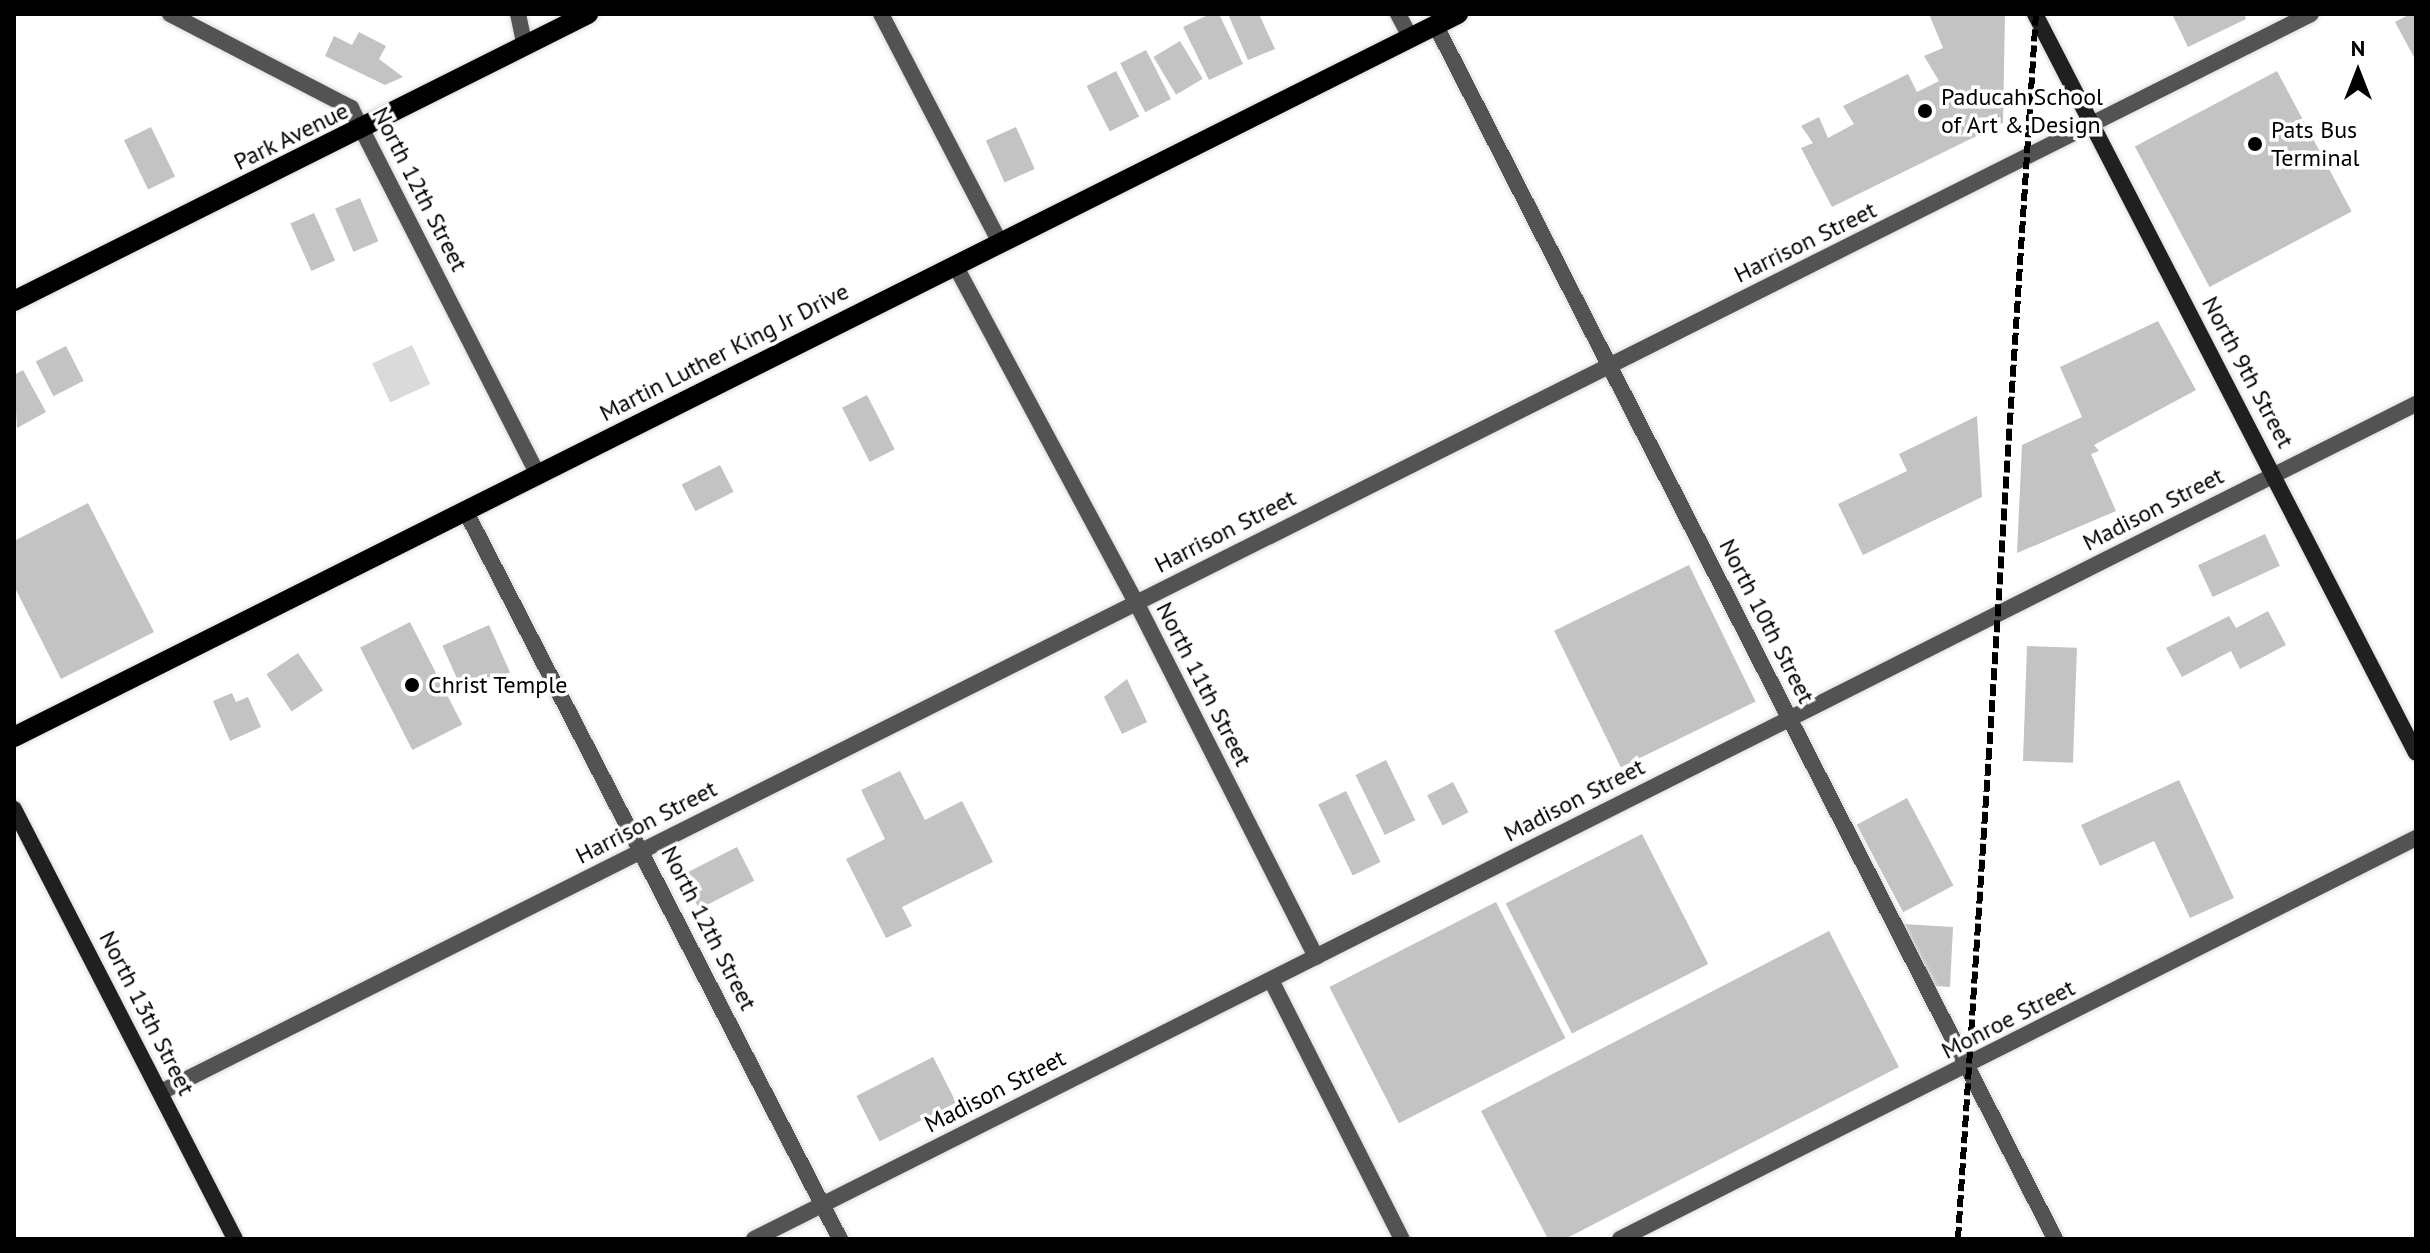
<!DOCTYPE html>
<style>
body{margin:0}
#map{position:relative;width:2430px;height:1253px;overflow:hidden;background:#fff;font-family:"PT Sans",sans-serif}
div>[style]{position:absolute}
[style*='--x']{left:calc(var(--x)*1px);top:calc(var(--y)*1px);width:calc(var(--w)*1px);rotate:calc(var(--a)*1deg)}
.green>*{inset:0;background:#dadada;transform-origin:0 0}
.building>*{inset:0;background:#c3c3c3;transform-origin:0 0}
.roads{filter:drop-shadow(0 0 2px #dbdbdb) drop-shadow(0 0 2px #dbdbdb)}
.street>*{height:16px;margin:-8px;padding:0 8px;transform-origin:8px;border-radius:8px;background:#535353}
.secondary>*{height:16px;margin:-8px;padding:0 8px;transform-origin:8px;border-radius:8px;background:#202020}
.primary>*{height:20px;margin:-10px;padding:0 10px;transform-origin:10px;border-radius:10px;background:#000}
.rail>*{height:6px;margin-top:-3px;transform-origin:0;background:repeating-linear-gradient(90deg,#000 0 12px,transparent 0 16px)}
.dots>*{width:22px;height:22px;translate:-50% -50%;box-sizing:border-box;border:4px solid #fff;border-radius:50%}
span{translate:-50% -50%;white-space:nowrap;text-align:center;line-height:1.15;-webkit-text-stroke:7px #fff;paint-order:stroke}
.poi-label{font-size:24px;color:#000}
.left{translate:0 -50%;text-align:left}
.street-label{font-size:24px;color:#000}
.frame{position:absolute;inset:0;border:16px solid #000;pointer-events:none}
.north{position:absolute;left:2318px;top:32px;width:80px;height:80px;-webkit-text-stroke:6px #fff;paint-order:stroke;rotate:0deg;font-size:22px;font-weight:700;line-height:32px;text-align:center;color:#000}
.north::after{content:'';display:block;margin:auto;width:28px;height:36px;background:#000;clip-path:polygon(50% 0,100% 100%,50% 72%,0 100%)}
</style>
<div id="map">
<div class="green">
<i style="left:412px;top:345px;width:43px;height:44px;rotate:65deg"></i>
</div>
<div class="building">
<i style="clip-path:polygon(1210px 14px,1219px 14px,1243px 64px,1209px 80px,1183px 27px)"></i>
<i style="clip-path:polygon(1228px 14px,1259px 14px,1275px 49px,1248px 60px)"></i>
<i style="clip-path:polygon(1929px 14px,2005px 14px,2003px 123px,1832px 207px,1801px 148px,1813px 143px,1801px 126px,1819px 117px,1828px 138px,1854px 124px,1843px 106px,1908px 74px,1917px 92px,1939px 81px,1924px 56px,1943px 48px)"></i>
<i style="clip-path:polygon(2172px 14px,2244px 14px,2246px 19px,2188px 47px)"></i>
<i style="clip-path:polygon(2410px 14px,2416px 14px,2416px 61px,2395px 22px)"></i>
<i style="clip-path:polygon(359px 32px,386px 46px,379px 59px,403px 77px,385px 85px,325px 56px,334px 36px,352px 45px)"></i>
<i style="left:1180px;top:41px;width:44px;height:31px;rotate:59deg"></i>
<i style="left:1146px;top:50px;width:55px;height:29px;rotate:63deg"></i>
<i style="left:1116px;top:71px;width:51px;height:33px;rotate:63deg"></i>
<i style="left:2277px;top:71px;width:159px;height:161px;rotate:62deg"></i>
<i style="left:151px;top:127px;width:55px;height:30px;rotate:64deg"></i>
<i style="left:1016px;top:127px;width:46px;height:33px;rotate:66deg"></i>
<i style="left:360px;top:198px;width:47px;height:27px;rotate:67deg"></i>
<i style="left:314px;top:213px;width:52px;height:26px;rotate:66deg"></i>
<i style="clip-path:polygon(2158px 321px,2196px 390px,2094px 445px,2099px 451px,2091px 454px,2116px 511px,2017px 553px,2022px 445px,2082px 417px,2060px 367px)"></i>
<i style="left:66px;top:346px;width:39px;height:34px;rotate:63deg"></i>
<i style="clip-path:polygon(23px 370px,46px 412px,17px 428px,14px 375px)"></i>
<i style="left:867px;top:395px;width:61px;height:28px;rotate:63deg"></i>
<i style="clip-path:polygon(1977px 416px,1982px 497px,1863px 555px,1838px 504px,1907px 471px,1899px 454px)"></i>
<i style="left:720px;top:465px;width:30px;height:43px;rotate:63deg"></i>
<i style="clip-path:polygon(88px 503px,154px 632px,61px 679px,14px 586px,14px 541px)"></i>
<i style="left:2265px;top:534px;width:35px;height:74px;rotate:65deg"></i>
<i style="left:1689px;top:565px;width:152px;height:150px;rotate:64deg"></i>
<i style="clip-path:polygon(2268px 611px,2286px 645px,2240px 669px,2231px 651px,2182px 677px,2166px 648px,2229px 616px,2236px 628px)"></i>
<i style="left:410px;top:622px;width:115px;height:56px;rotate:63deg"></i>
<i style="left:489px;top:625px;width:52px;height:51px;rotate:66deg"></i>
<i style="left:2027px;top:646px;width:50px;height:115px;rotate:2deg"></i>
<i style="left:298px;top:653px;width:45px;height:38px;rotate:56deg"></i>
<i style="clip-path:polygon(1127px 679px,1147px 722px,1122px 734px,1104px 697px)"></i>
<i style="clip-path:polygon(232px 693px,236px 702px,248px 697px,261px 727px,230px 741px,213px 701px)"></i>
<i style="left:1386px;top:760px;width:67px;height:34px;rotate:64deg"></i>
<i style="clip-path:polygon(900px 771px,925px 820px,962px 801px,993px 862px,902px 907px,912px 926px,886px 938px,846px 859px,885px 839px,861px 790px)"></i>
<i style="clip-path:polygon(2179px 780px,2234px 898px,2190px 918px,2154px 841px,2100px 866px,2081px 825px)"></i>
<i style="left:1453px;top:782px;width:34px;height:29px;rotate:63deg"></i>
<i style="left:1346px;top:791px;width:79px;height:31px;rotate:64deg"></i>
<i style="left:1907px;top:798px;width:99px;height:57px;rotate:62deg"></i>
<i style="left:1642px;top:834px;width:146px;height:153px;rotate:63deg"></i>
<i style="left:737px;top:847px;width:38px;height:62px;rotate:63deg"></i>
<i style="left:1496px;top:902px;width:153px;height:187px;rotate:63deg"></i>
<i style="clip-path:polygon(1903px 924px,1953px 927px,1950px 987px,1935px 986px)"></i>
<i style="clip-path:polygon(1829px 931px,1899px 1067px,1565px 1239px,1548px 1239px,1481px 1111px)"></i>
<i style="left:933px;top:1057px;width:51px;height:86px;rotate:63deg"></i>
</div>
<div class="roads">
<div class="street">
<i style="--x:170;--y:14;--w:204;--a:27.4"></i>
<i style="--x:351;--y:108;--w:412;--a:63"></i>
<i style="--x:518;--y:14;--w:33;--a:78"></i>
<i style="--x:881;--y:14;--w:258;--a:62.5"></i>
<i style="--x:1398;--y:14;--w:27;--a:62"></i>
<i style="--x:1436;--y:26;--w:1362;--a:62.96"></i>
<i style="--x:955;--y:265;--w:383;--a:61.8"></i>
<i style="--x:1136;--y:602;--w:398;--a:63.1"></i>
<i style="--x:466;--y:512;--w:818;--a:62.78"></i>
<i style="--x:1271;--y:980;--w:290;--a:63.2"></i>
<i style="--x:161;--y:1092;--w:2405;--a:-26.63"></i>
<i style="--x:754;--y:1239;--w:1860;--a:-26.68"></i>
<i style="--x:1620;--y:1239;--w:891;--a:-26.74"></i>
</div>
<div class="secondary">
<i style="--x:2035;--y:14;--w:831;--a:62.73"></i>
<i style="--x:14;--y:809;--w:483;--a:62.8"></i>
</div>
<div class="primary">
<i style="--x:14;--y:301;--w:642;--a:-26.57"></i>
<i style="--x:14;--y:737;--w:1615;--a:-26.6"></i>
</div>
</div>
<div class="rail">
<i style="--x:1958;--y:1239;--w:1227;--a:-86.36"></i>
</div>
<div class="dots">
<i style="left:1925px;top:111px;background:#000"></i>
<i style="left:2255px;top:144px;background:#000"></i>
<i style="left:412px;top:685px;background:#000"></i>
</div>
<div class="poi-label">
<span class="left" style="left:1941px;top:111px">Paducah School<br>of Art &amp; Design</span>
<span class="left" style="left:2271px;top:144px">Pats Bus<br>Terminal</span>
<span class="left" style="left:428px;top:685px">Christ Temple</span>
</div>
<div class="street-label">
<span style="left:291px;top:136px;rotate:-26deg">Park Avenue</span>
<span style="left:420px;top:189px;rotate:63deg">North 12th Street</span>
<span style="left:1805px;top:242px;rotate:-26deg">Harrison Street</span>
<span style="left:724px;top:352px;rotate:-27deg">Martin Luther King Jr Drive</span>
<span style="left:2248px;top:372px;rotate:62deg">North 9th Street</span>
<span style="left:2153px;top:509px;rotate:-27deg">Madison Street</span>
<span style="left:1225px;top:531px;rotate:-27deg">Harrison Street</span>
<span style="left:1767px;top:621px;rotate:63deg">North 10th Street</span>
<span style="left:1204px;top:684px;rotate:63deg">North 11th Street</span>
<span style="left:1574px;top:800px;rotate:-27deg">Madison Street</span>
<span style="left:646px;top:822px;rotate:-27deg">Harrison Street</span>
<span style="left:709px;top:928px;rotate:63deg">North 12th Street</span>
<span style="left:147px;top:1013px;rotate:63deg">North 13th Street</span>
<span style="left:2008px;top:1019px;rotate:-27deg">Monroe Street</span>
<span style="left:995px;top:1091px;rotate:-27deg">Madison Street</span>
</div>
<div class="frame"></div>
<div class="north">N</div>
</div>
